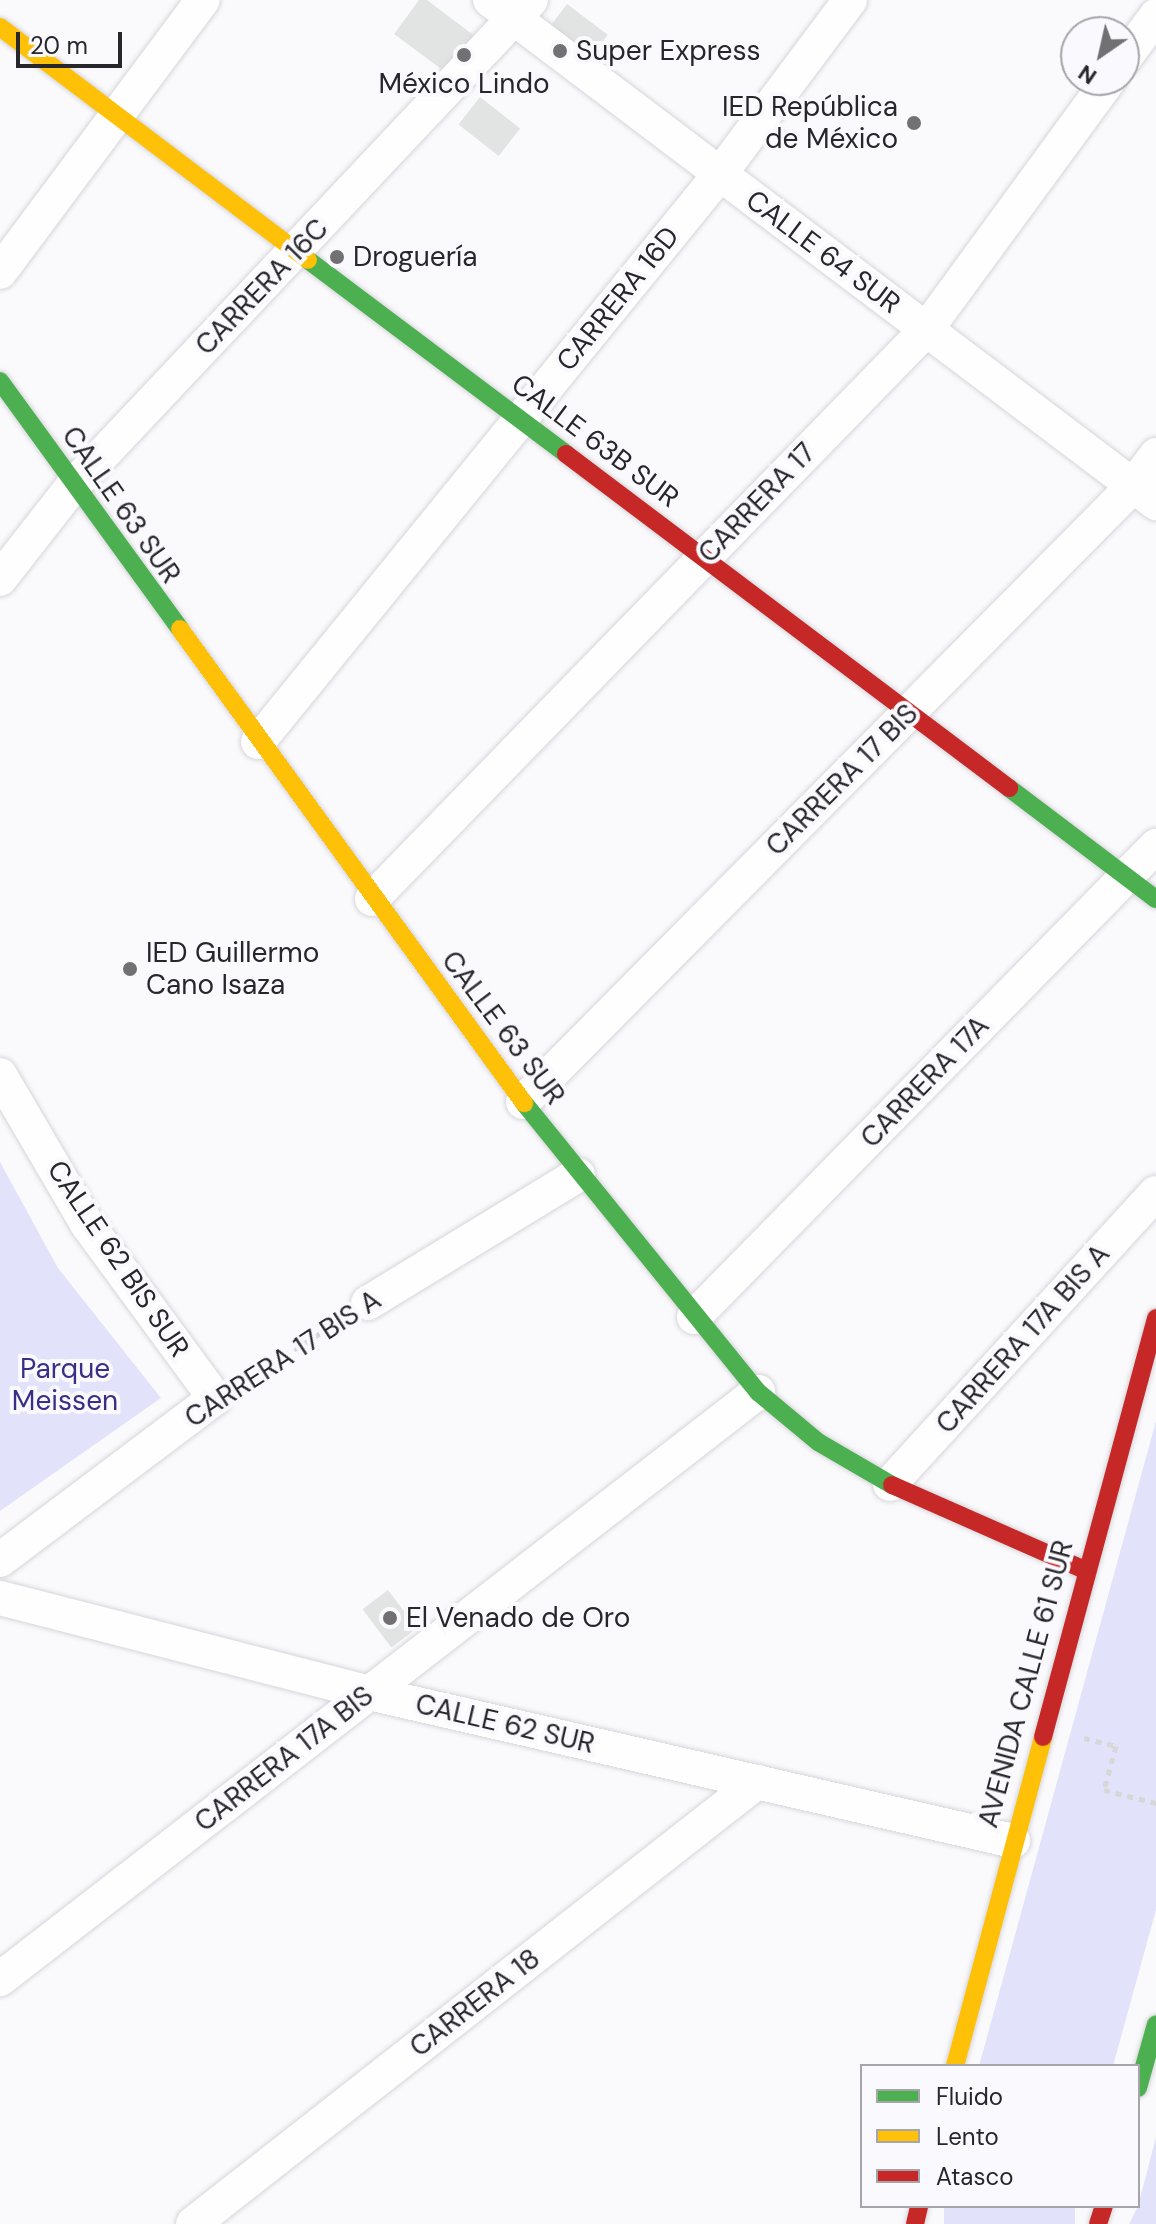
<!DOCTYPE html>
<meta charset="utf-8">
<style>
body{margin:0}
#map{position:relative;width:1156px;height:2224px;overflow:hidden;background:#fafafd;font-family:"DM Sans",sans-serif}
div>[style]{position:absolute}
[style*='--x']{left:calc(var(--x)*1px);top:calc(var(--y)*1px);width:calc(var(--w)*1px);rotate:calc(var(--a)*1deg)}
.green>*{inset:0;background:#e2e3fb;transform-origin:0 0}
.building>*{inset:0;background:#e2e4e4;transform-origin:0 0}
.path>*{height:5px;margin-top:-2.5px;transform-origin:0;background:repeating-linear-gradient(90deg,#d7d7d8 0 6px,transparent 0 12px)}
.roads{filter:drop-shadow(0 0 2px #d6d6da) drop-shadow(0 0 2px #d6d6da)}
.street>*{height:34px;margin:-17px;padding:0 17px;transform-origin:17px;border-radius:17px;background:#fefeff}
.fast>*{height:18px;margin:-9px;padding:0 9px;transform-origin:9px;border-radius:9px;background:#4caf50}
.slow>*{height:18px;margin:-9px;padding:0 9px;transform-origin:9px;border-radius:9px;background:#ffc107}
.jam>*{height:18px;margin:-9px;padding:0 9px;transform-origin:9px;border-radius:9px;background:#c62828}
.dots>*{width:22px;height:22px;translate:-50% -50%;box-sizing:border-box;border:4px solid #f9f9fe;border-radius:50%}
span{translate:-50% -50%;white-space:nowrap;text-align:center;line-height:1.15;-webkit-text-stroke:8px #f9f9fe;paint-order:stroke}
.poi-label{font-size:28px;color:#27272b}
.left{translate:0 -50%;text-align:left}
.right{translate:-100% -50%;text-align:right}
.street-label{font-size:28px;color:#27272b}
.park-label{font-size:28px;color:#3b2e85}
.legend{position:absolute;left:860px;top:2064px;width:280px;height:144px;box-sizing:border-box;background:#f9f9fe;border:2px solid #a5a5aa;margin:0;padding:10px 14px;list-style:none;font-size:24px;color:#27272b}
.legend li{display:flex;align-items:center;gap:16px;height:40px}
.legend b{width:40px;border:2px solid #a5a5aa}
.north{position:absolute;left:1060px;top:16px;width:80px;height:80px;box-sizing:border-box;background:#f9f9fe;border:2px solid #a5a5aa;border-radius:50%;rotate:214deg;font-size:22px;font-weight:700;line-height:32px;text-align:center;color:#27272b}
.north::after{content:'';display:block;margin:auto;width:28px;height:36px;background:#717174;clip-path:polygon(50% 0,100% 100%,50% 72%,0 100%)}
.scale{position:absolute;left:16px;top:32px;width:106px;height:36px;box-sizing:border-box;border:4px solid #27272b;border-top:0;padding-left:10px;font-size:24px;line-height:28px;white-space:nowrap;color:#27272b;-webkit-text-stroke:6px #f9f9fe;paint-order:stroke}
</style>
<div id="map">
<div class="green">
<i style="clip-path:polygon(0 1162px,58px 1268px,161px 1398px,0 1511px)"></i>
<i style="clip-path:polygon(1156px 1421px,1156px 1910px,1113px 2066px,979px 2066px)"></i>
<i style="clip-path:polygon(1156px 2137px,1156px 2224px,1129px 2224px,1138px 2206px)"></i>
<i style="left:944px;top:2206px;width:131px;height:19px"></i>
</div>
<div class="building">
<i style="clip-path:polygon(419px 0,427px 0,480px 40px,452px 77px,394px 34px)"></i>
<i style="left:567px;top:4px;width:51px;height:41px;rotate:37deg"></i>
<i style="left:480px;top:97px;width:51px;height:35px;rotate:38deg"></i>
<i style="left:388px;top:1590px;width:48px;height:32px;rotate:53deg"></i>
</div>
<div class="path">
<i style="--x:243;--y:1381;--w:114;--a:-31.7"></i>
<i style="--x:1084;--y:1738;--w:33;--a:14"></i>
<i style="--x:1116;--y:1746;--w:46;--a:105.3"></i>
<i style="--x:1104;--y:1790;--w:54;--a:14"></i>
</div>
<div class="roads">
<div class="street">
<i style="--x:490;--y:0;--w:835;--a:37.06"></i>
<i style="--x:1124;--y:59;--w:54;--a:-53.3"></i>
<i style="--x:0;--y:272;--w:339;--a:-53.3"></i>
<i style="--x:0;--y:579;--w:117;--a:-52"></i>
<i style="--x:72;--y:487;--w:669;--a:-46.7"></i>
<i style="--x:258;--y:742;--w:732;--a:-50.88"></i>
<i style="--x:720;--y:174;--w:217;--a:-53.2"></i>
<i style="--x:372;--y:899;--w:794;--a:-45.77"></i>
<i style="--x:926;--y:330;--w:310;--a:-53.8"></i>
<i style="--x:0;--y:1075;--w:173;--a:59.7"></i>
<i style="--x:87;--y:1224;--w:216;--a:53.7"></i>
<i style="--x:215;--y:1398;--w:269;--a:143"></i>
<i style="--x:523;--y:1102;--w:867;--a:-45.28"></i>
<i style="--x:1133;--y:486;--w:39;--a:-53"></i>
<i style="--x:368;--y:1303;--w:246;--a:-31.4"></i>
<i style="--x:694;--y:1317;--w:660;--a:-45.55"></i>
<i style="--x:890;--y:1484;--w:394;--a:-47.6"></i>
<i style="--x:0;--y:1598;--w:381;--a:14.4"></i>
<i style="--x:369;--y:1693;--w:661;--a:12.94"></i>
<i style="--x:0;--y:1979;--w:959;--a:-37.75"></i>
<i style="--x:193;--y:2224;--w:717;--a:-38.09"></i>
</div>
<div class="fast">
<i style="--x:308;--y:260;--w:323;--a:36.9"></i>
<i style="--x:0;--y:381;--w:306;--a:54"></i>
<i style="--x:1009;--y:788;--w:184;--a:37.1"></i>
<i style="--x:524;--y:1103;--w:372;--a:51"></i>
<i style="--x:758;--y:1392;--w:78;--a:39.8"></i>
<i style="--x:818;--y:1442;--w:86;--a:30.2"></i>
<i style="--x:1138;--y:2088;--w:66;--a:-74.3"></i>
</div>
<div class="slow">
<i style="--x:0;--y:27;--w:386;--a:37.1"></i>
<i style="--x:180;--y:629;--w:586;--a:54.03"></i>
<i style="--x:955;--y:2066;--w:341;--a:-75"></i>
</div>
<div class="jam">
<i style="--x:566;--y:454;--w:555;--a:37.01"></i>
<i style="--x:892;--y:1485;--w:211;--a:23.8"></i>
<i style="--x:1043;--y:1737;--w:434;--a:-74.9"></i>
<i style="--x:915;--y:2224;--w:18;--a:-77"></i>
<i style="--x:1098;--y:2224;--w:19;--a:-72"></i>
</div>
</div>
<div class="dots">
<i style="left:560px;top:51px;background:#717174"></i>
<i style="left:464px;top:55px;background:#717174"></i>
<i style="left:914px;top:123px;background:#717174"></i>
<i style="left:337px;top:257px;background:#717174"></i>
<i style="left:130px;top:969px;background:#717174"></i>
<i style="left:390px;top:1618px;background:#717174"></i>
</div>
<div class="poi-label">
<span class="left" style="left:576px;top:51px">Super Express</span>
<span style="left:464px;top:84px">México Lindo</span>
<span class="right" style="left:898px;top:123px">IED República<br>de México</span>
<span class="left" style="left:353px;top:257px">Droguería</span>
<span class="left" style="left:146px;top:969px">IED Guillermo<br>Cano Isaza</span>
<span class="left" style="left:406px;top:1618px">El Venado de Oro</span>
</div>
<div class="street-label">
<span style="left:823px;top:252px;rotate:37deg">CALLE 64 SUR</span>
<span style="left:262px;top:287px;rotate:-46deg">CARRERA 16C</span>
<span style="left:618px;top:299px;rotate:-51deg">CARRERA 16D</span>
<span style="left:595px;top:441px;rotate:37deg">CALLE 63B SUR</span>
<span style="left:757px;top:503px;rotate:-46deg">CARRERA 17</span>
<span style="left:121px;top:505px;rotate:55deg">CALLE 63 SUR</span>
<span style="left:842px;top:780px;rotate:-45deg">CARRERA 17 BIS</span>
<span style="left:503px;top:1028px;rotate:53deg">CALLE 63 SUR</span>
<span style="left:925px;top:1082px;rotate:-46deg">CARRERA 17A</span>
<span style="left:118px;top:1259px;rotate:56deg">CALLE 62 BIS SUR</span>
<span style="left:1023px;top:1339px;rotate:-48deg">CARRERA 17A BIS A</span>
<span style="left:283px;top:1359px;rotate:-33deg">CARRERA 17 BIS A</span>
<span style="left:1026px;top:1684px;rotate:-75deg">AVENIDA CALLE 61 SUR</span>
<span style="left:505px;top:1724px;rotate:13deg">CALLE 62 SUR</span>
<span style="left:284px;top:1759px;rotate:-38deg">CARRERA 17A BIS</span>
<span style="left:475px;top:2003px;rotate:-38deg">CARRERA 18</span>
</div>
<div class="park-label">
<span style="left:65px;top:1385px">Parque<br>Meissen</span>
</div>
<ul class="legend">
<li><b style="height:10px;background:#4caf50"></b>Fluido</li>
<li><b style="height:10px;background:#ffc107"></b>Lento</li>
<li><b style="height:10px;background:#c62828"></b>Atasco</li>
</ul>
<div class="north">N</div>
<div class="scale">20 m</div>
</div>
